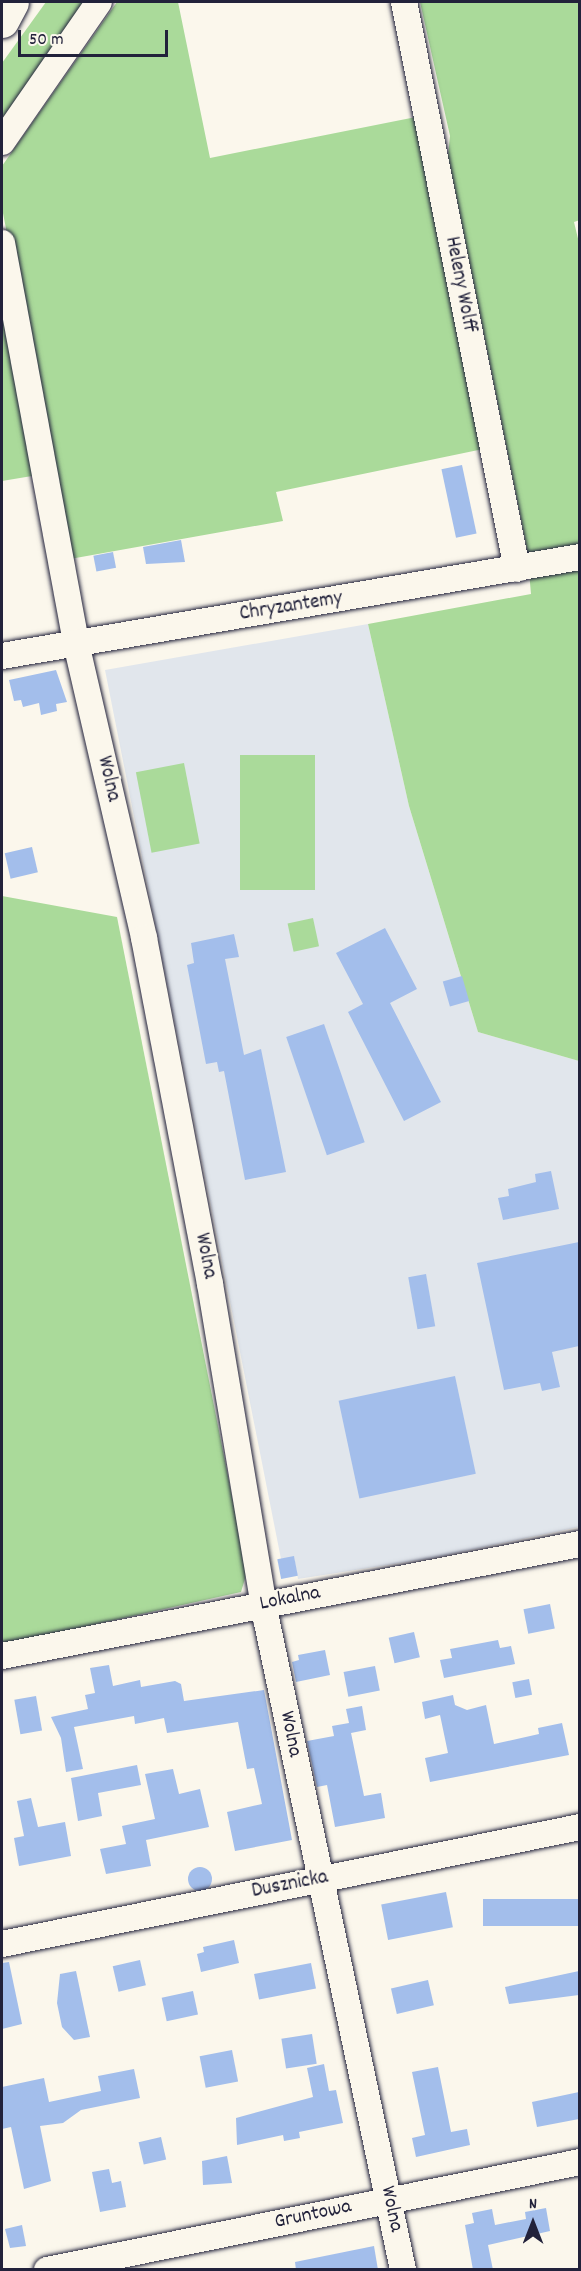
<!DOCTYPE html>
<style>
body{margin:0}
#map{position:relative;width:581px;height:2271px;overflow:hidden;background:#fbf7ec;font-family:Dekko,sans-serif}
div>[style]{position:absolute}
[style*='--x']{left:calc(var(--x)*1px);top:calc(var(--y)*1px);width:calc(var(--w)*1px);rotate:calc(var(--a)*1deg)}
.built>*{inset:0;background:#e1e6ec}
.green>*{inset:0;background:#aada9a;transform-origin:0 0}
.building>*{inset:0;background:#a3beeb;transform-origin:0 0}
.round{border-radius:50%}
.roads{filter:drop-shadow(0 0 2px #22223b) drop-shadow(0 0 2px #22223b)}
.minor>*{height:26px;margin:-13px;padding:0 13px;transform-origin:13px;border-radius:13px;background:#fbf7ec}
.highway>*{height:33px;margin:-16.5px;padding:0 16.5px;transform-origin:16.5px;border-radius:16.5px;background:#fbf7ec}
span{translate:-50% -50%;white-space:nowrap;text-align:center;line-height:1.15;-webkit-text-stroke:4.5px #fbf7ec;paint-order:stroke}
.street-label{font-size:21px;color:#22223b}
.frame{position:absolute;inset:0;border:3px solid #22223b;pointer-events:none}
.north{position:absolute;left:503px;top:2193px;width:60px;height:60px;-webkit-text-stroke:4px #fbf7ec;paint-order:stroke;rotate:0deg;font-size:16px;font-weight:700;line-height:24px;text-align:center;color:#22223b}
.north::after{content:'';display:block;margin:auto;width:21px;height:27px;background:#22223b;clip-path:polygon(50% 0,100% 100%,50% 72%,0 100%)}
.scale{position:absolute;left:18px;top:30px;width:150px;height:27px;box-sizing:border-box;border:3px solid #22223b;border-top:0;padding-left:8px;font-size:18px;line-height:21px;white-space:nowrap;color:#22223b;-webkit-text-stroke:4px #fbf7ec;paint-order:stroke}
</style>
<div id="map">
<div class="built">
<i style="clip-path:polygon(368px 624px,409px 806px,478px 1032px,579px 1061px,579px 1527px,432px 1558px,298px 1579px,294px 1557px,281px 1559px,105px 670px)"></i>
</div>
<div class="green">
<i style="clip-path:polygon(46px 2px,89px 2px,2px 129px,2px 63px)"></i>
<i style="clip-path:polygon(117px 2px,178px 2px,210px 158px,421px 116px,488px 448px,276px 492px,283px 521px,70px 559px,2px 208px,2px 166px)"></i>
<i style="clip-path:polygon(420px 2px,579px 2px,580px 220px,574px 222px,580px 247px,579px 1061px,478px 1032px,409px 806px,368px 624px,531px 594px,527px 549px,448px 156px,450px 136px)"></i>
<i style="clip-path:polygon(2px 290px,38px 475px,2px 481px)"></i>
<i style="left:315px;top:755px;width:135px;height:75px;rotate:90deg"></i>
<i style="left:184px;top:763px;width:82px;height:49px;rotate:79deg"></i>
<i style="clip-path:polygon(2px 896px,117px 917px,247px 1572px,241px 1592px,2px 1645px)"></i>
<i style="left:313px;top:918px;width:29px;height:26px;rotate:78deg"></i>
</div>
<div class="building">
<i style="left:462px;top:465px;width:70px;height:21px;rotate:78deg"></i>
<i style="clip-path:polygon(181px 540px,185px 562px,146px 564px,143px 547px)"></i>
<i style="left:113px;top:552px;width:16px;height:20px;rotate:79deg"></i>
<i style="clip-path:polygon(56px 670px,67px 702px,56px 704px,57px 711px,41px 715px,39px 703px,23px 707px,21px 700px,14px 701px,9px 680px)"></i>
<i style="left:32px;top:847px;width:26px;height:28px;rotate:77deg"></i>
<i style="clip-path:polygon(385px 928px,417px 989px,390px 1003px,441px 1102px,404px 1121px,348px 1012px,363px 1004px,336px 953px)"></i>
<i style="clip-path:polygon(234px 934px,239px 957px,225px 959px,244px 1055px,261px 1049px,286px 1172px,245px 1180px,224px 1071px,219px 1072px,217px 1062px,206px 1064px,187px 965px,194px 963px,191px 943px)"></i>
<i style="left:462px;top:976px;width:26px;height:20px;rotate:74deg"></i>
<i style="left:324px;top:1024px;width:125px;height:40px;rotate:71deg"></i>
<i style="clip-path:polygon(551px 1171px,559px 1209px,503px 1220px,498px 1198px,509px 1196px,508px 1189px,536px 1182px,535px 1174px)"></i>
<i style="clip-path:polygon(579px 1242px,579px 1346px,552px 1352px,560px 1387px,542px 1391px,540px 1383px,504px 1390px,477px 1263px)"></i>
<i style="left:426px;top:1274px;width:53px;height:18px;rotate:80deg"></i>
<i style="left:455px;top:1376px;width:100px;height:119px;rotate:78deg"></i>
<i style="left:294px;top:1556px;width:20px;height:17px;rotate:79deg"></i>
<i style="left:550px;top:1604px;width:25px;height:27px;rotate:79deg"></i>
<i style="left:414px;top:1632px;width:26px;height:26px;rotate:77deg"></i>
<i style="clip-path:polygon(498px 1640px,500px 1648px,511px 1646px,515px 1664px,444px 1678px,440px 1660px,452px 1658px,450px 1649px)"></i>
<i style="clip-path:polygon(325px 1650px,330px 1675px,296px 1682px,292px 1662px,299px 1660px,298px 1655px)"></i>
<i style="clip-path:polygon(109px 1665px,113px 1686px,140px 1680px,141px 1687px,175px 1681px,181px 1684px,184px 1701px,264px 1690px,292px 1840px,235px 1851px,227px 1812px,262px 1804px,254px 1768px,247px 1769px,238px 1722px,167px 1733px,164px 1718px,135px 1724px,134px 1716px,74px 1727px,83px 1769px,66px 1772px,61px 1738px,51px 1717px,88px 1709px,85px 1695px,95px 1693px,90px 1668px)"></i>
<i style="left:375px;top:1666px;width:25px;height:32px;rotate:79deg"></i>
<i style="left:529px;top:1679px;width:16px;height:17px;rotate:79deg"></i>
<i style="clip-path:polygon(453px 1695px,455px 1705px,467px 1710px,486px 1705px,494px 1744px,539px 1734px,538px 1728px,562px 1723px,569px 1755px,430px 1782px,425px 1758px,448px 1753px,440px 1715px,425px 1719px,422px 1702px)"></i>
<i style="left:36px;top:1696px;width:35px;height:22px;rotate:80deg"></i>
<i style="clip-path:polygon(362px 1706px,366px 1730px,351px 1733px,350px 1728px,364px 1796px,381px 1793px,385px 1818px,335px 1827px,327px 1785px,317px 1787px,307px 1741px,334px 1736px,332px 1726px,349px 1723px,346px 1709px)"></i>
<i style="clip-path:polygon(137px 1765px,141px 1785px,98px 1793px,102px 1816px,78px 1821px,71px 1778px)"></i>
<i style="clip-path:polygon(173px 1769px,179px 1794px,200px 1789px,209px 1827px,146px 1840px,151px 1866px,106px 1874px,100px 1849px,126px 1844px,122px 1826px,155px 1819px,145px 1774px)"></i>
<i style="clip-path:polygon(31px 1798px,38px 1827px,65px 1822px,71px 1856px,19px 1866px,14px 1838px,24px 1836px,17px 1801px)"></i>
<i class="round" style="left:188px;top:1867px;width:24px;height:24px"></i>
<i style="left:446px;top:1892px;width:36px;height:66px;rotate:79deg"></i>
<i style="left:579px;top:1899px;width:27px;height:96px;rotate:90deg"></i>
<i style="clip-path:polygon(234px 1940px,239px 1963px,201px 1972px,197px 1954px,204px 1952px,203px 1947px)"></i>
<i style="left:140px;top:1960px;width:26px;height:28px;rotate:77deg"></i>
<i style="clip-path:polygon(9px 1962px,22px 2024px,2px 2029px,2px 1963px)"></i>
<i style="left:311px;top:1963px;width:26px;height:58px;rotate:79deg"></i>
<i style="clip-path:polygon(76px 1971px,90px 2037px,74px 2040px,62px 2027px,57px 2003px,60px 1974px)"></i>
<i style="clip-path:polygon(579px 1971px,579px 1995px,509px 2004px,505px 1987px)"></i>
<i style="left:428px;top:1980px;width:26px;height:38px;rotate:77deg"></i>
<i style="left:193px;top:1991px;width:24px;height:32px;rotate:78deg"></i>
<i style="left:312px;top:2034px;width:30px;height:31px;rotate:81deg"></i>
<i style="left:232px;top:2050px;width:32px;height:33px;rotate:79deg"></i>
<i style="clip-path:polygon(324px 2064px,329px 2091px,336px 2090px,343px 2123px,299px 2132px,300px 2138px,284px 2141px,283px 2135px,237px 2145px,236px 2118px,313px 2097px,307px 2068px)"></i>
<i style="clip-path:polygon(438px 2067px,451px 2132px,467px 2129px,470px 2145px,416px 2157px,412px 2138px,425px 2135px,412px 2072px)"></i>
<i style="clip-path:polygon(134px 2069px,140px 2098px,81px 2110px,63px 2123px,40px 2126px,51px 2181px,24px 2189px,11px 2127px,2px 2129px,2px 2087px,44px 2078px,49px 2102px,101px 2091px,98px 2076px)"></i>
<i style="clip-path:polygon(579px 2092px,579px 2119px,537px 2127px,532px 2102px)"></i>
<i style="left:161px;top:2137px;width:23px;height:23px;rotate:77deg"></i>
<i style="clip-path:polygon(227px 2156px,232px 2183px,203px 2185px,202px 2161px)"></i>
<i style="clip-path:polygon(109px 2169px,112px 2183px,121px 2181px,126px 2207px,100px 2212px,92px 2172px)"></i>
<i style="clip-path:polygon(546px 2208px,550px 2231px,488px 2245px,493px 2270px,473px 2270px,465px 2225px,474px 2223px,472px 2213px,492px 2209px,495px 2225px,526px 2219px,525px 2212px)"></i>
<i style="clip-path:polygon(22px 2225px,26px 2246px,10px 2248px,5px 2229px)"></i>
<i style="clip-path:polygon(374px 2246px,378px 2270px,296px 2270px,295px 2262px)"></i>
</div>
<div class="roads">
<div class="minor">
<i style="--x:404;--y:2;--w:578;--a:78.73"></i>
<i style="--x:2;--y:142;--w:170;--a:-55.3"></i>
<i style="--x:2;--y:243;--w:407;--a:79.5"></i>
<i style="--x:76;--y:643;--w:303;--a:77"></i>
<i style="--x:144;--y:938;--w:352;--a:79.2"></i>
<i style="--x:210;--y:1284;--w:339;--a:80.5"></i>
<i style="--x:266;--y:1618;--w:666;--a:78.13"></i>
<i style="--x:2;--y:656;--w:586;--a:-9.72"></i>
<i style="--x:2;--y:1656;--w:589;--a:-10.97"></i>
<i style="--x:2;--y:1944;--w:590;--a:-11.44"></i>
<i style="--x:47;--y:2270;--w:544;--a:-11.45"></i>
</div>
<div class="highway">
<i style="--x:2;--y:21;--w:21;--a:-62"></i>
</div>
</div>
<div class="street-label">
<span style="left:460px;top:285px;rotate:79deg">Heleny Wolff</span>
<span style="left:291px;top:607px;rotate:-9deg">Chryzantemy</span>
<span style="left:108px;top:779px;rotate:77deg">Wolna</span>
<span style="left:205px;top:1256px;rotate:79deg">Wolna</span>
<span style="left:290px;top:1599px;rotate:-11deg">Lokalna</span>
<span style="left:290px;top:1734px;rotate:79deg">Wolna</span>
<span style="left:290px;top:1885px;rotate:-11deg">Dusznicka</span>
<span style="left:391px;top:2209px;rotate:78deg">Wolna</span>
<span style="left:313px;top:2215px;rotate:-12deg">Gruntowa</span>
</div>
<div class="frame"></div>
<div class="north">N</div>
<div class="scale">50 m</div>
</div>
